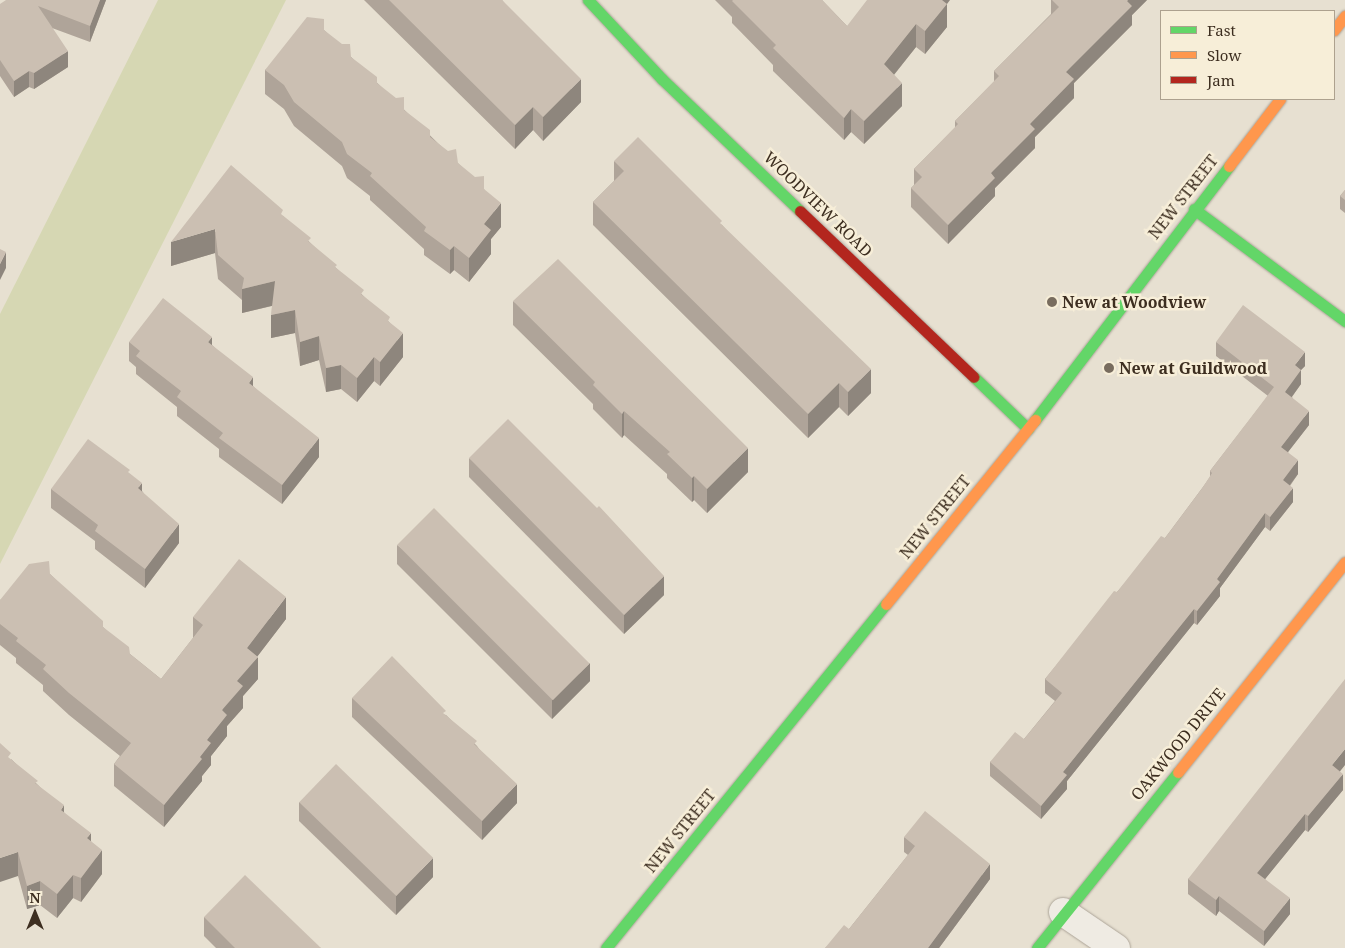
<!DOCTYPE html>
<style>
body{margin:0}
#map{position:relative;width:1345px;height:948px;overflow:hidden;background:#e7e0d1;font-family:"Noto Serif",serif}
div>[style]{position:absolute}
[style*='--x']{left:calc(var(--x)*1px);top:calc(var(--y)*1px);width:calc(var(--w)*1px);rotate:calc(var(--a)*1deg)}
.green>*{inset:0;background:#d6d7b3}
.roads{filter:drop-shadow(0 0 1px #ada599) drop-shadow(0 0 1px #ada599)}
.street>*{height:28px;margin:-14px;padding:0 14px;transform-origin:14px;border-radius:14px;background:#efebe3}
.fast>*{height:11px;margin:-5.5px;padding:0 5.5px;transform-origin:5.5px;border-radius:5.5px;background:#63d668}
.slow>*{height:11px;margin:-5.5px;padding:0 5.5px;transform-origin:5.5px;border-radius:5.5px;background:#ff974d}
.jam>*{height:11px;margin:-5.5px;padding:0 5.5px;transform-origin:5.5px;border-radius:5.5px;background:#b3261e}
.wall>*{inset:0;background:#afa499}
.shaded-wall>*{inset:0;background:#8e867d}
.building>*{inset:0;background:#cbbfb2;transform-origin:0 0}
.dots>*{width:14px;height:14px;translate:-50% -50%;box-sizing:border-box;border:2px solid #f7eed8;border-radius:50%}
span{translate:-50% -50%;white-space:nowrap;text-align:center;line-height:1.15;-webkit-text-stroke:5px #f7eed8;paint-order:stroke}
.street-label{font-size:16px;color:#3d2e20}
.poi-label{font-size:16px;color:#3d2e20;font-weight:700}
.left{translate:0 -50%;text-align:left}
.legend{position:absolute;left:1160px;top:10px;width:175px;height:90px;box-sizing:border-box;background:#f7eed8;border:1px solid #ada18e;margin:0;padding:6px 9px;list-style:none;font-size:15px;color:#3d2e20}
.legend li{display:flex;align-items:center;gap:10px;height:25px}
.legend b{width:25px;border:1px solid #ada18e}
.north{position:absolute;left:10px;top:888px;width:50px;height:50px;-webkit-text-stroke:4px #f7eed8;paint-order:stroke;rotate:0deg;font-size:14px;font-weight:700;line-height:20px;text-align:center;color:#3d2e20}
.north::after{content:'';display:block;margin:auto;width:18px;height:22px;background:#3d2e20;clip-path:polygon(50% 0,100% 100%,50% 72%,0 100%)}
</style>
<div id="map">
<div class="green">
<i style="clip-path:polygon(158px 0,286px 0,0 564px,0 314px)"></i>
</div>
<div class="roads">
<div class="street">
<i style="--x:1063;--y:912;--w:64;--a:34.2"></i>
</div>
<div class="fast">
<i style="--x:588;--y:0;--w:108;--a:46.9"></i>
<i style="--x:662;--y:79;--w:191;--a:43.7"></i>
<i style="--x:1194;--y:209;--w:188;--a:36.6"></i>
<i style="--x:974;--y:377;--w:75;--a:43.9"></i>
<i style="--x:1035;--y:420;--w:320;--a:-52.6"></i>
<i style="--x:606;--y:948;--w:444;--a:-50.9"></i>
<i style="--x:1037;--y:948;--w:226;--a:-51.3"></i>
</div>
<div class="slow">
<i style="--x:1334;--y:30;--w:18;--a:-52"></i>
<i style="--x:1229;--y:166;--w:84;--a:-52.7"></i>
<i style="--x:886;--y:604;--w:237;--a:-51"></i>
<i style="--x:1178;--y:772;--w:268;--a:-51.5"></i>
</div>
<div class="jam">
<i style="--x:800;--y:211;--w:240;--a:43.7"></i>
</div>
</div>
<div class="wall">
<i style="clip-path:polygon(106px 0,90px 42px,52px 28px,68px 67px,34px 89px,29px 87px,14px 97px,0 76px,0 4px)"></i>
<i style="clip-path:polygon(364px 0,502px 0,581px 102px,543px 141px,533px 130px,515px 149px)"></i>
<i style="clip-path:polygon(715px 0,822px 0,847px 26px,947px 4px,947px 27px,925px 54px,916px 47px,894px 75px,902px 106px,864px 144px,851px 132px,844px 140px,773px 71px,773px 65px,732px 23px,732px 17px)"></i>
<i style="clip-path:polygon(1051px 0,1147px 0,1132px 15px,1132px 25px,1074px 83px,1074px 98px,1035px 137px,1035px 148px,995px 188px,995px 196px,948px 244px,911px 207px,911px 188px,914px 185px,914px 169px,955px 128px,955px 121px,994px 82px,994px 71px,1051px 14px)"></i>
<i style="clip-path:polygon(324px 30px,484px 189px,501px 227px,491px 239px,491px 254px,469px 282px,454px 270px,450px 274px,424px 255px,424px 249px,370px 200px,370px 196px,347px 178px,342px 166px,294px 126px,284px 109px,265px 94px,265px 70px)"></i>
<i style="clip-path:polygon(614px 161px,722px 225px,871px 393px,848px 416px,839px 407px,808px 438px,593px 225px,593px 202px,614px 181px)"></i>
<i style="clip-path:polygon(1345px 190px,1345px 213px,1340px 209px,1340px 196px)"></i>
<i style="clip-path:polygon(283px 216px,337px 269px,390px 323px,403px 357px,380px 386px,374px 381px,357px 402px,341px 389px,326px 392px,319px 360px,300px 366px,295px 333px,271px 338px,272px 306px,242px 313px,242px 300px,218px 279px,215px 253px,171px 266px,171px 242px)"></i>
<i style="clip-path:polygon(513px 301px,748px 472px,707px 513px,694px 500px,692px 502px,667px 478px,667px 474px,624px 435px,622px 438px,593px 409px,593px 404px,513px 325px)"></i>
<i style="clip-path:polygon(129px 342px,212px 345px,253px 386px,319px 457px,282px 504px,219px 457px,219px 449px,177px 416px,177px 407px,136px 374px,136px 367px,129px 361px)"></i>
<i style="clip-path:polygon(1216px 342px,1305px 366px,1301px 370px,1301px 384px,1292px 397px,1309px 425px,1288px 452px,1298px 474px,1290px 486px,1293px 502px,1270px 531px,1265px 527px,1220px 588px,1220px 596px,1197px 625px,1194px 623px,1067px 781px,1067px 789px,1041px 819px,990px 776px,990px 762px,1024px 739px,1055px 701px,1045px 693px,1045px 679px,1117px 592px,1165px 538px,1203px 487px,1210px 477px,1210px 471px,1268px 396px,1216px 356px)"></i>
<i style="clip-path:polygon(469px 458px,664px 595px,624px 634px,469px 477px)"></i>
<i style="clip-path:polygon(130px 474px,179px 543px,145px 588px,95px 549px,95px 541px,51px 508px,51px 489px)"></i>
<i style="clip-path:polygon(397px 545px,590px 681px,552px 719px,397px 564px)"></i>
<i style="clip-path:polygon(50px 574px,130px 654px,161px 679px,193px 638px,193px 617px,286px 619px,257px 657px,258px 679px,243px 696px,243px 708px,227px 726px,227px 736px,211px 756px,211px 765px,202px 776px,202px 781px,164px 827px,114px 786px,114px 764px,120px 756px,69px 715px,43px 691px,43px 685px,16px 663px,16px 658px,0 645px,0 600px)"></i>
<i style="clip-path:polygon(352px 698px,446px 715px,477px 746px,517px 803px,482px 840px,352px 717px)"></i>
<i style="clip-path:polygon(11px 759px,38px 785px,91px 841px,102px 874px,81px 902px,73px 898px,57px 918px,40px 905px,27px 909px,18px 876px)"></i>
<i style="clip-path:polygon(1345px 765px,1340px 771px,1343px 790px,1308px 832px,1305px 830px,1265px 879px,1290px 914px,1264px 946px,1219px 911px,1216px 916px,1188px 894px,1188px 879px)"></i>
<i style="clip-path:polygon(299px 802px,433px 877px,396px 915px,299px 821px)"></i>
<i style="clip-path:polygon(904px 837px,990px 879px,939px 948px,825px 948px,849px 929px,908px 855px,904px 852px)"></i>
<i style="clip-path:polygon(204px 917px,321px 948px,216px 948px,204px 936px)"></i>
</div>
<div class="shaded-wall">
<i style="clip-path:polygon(100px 0,106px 0,90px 42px,90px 26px)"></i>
<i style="clip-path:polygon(937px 0,950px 0,947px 4px,947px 27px,925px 54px,925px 31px)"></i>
<i style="clip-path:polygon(1128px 0,1147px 0,1132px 15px,1132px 25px,1074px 83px,1074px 98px,1035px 137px,1035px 148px,995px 188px,995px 196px,948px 244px,948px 225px,991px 173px,1030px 124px,1066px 72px)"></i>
<i style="clip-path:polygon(916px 24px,916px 47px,884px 87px,884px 64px)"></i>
<i style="clip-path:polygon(68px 51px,68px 67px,34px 89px,34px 73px)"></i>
<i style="clip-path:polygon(29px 71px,29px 87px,14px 97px,14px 81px)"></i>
<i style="clip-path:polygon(581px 79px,581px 102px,543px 141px,543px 117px)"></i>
<i style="clip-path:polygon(902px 83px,902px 106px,864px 144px,864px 121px)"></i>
<i style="clip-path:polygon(533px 107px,533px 130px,515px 149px,515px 125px)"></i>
<i style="clip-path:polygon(851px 109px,851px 132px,844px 140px,844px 118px)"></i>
<i style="clip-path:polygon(501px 203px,501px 227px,491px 239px,491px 254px,469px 282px,469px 258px,484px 224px)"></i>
<i style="clip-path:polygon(215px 229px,215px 253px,171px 266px,171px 242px)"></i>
<i style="clip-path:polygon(454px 246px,454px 270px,450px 274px,450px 250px)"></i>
<i style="clip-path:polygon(6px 252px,6px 268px,0 280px,0 264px)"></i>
<i style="clip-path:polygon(275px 281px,275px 305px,242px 313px,242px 289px)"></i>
<i style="clip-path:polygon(295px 310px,295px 333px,271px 338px,271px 315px)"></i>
<i style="clip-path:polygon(403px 333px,403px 357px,380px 386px,380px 362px)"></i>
<i style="clip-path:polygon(319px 336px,319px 360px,300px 366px,300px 342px)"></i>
<i style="clip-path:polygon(212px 337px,212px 356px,208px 342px)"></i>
<i style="clip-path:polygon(1305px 352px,1305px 366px,1301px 370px,1301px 384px,1285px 406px,1285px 392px,1295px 365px)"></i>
<i style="clip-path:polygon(374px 357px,374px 381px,357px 402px,357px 378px)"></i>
<i style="clip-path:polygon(341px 365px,341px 389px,326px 392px,326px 368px)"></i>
<i style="clip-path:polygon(871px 369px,871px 393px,848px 416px,848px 392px)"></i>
<i style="clip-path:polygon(253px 377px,253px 396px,249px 383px)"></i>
<i style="clip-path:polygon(839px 383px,839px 407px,808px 438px,808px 414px)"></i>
<i style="clip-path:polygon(624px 411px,624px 435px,622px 438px,622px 414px)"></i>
<i style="clip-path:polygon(1309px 411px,1309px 425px,1281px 461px,1281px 447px)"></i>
<i style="clip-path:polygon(319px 438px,319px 457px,282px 504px,282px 485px)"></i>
<i style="clip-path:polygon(748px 448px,748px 472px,707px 513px,707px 489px)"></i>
<i style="clip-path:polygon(1298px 460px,1298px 474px,1283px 494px,1283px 480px)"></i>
<i style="clip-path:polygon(694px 476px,694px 500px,692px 502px,692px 478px)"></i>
<i style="clip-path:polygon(142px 483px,142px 502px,138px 488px)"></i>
<i style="clip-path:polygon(1293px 488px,1293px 502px,1270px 531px,1270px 517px)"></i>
<i style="clip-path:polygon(1265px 513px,1265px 527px,1220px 588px,1220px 596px,1197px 625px,1197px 611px,1217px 579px)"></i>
<i style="clip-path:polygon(179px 524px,179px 543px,145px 588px,145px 569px)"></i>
<i style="clip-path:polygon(664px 576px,664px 595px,624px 634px,624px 615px)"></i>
<i style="clip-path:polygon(286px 597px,286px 619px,253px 662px,258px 657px,258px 679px,243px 696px,243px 708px,227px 726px,227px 736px,211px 756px,211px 765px,202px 776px,202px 781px,164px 827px,164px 805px,200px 757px,207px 740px,237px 681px,247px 648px)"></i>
<i style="clip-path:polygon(1194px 609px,1194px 623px,1067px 781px,1067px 789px,1041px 819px,1041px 806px,1063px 772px)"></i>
<i style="clip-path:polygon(590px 663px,590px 681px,552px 719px,552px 700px)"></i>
<i style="clip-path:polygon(1345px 749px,1345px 765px,1332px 781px,1332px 765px)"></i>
<i style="clip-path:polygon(1343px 774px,1343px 790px,1308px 832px,1308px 816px)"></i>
<i style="clip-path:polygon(517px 784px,517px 803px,482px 840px,482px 821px)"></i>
<i style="clip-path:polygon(64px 805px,64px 829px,61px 810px)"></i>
<i style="clip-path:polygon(1305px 814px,1305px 830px,1257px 889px,1257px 873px)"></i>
<i style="clip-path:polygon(91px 833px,91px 857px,87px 838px)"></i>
<i style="clip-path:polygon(102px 850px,102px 874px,81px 902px,81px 878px)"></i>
<i style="clip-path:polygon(18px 852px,18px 876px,0 882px,0 858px)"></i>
<i style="clip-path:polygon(433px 858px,433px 877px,396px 915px,396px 896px)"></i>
<i style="clip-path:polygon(990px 864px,990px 879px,939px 948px,928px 948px)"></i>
<i style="clip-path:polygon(73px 875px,73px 898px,57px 918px,57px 894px)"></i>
<i style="clip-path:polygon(40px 881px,40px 905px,27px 909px,27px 886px)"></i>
<i style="clip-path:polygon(1219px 896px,1219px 911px,1216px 916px,1216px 900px)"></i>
<i style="clip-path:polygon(1290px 898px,1290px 914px,1264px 946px,1264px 931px)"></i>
</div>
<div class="building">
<i style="clip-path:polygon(6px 0,100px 0,90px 26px,38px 6px,68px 51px,34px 73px,29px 71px,14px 81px,0 60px,0 4px)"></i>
<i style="clip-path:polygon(389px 0,502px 0,581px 79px,543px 117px,533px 107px,515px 125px)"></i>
<i style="clip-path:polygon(733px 0,822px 0,847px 26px,867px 0,942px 0,947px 4px,925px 31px,916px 24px,884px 64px,902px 83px,864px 121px,851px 109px,844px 118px,773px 48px,776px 45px,732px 1px)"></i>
<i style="clip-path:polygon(1052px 0,1128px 0,1127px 1px,1132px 6px,1066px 72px,1074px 79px,1030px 124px,1035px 129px,991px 173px,995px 178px,948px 225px,911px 188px,922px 177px,914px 169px,958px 124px,955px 121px,999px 76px,994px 71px,1059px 7px)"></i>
<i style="clip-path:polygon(307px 17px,324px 19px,324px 30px,342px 44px,350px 44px,351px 57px,377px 77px,377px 83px,396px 98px,404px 97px,404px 110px,430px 130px,430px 137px,448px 151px,456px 149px,458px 163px,475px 177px,484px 176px,484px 189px,501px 203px,484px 224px,491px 230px,469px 258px,454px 246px,450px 250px,424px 231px,426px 227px,370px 176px,372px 173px,347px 154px,342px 142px,294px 102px,284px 85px,265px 70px)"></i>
<i style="clip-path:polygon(638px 137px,722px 221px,720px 223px,871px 369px,848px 392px,839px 383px,808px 414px,593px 202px,624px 171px,614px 161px)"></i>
<i style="clip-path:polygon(231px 165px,283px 210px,281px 214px,311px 238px,308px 241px,337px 265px,335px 267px,364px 290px,361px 294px,390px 317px,388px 321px,403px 333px,380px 362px,374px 357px,357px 378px,341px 365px,326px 368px,319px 336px,300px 342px,295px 310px,271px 315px,275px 281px,242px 289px,244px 278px,218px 255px,215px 229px,171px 242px)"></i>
<i style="clip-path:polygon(1345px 190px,1345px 200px,1340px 196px)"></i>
<i style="clip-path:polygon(0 249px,6px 252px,0 264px)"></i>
<i style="clip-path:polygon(558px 259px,748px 448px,707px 489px,694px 476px,692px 478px,667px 454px,670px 452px,624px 411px,622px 414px,593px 385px,595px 382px,513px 301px)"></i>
<i style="clip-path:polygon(163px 298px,212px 337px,208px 342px,253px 377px,249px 383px,319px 438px,282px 485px,219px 438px,223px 433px,177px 397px,181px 391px,136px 356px,140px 351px,129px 342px)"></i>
<i style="clip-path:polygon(1243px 305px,1305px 352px,1295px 365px,1301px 370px,1285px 392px,1309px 411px,1281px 447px,1298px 460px,1283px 480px,1293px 488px,1270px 517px,1265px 513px,1217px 579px,1220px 582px,1197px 611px,1194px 609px,1063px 772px,1067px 775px,1041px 806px,990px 762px,1015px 732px,1024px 739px,1062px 693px,1045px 679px,1114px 591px,1117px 592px,1161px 536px,1165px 538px,1203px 487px,1212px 473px,1210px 471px,1274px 387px,1216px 342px)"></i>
<i style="clip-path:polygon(508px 419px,597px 508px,599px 506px,664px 576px,624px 615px,469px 458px)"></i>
<i style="clip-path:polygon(88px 439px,130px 470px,128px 472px,142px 483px,138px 488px,179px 524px,145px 569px,95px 531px,98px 525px,51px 489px)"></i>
<i style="left:434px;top:508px;width:220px;height:52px;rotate:45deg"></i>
<i style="clip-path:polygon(239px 559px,286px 597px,247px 648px,258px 657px,237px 681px,243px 686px,222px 710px,227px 715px,207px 740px,211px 743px,200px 757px,202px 759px,164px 805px,114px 764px,131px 743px,69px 693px,43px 669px,46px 665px,16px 641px,18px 638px,0 624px,0 600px,29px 564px,49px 561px,50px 574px,103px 621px,103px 627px,129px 647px,130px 654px,161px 679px,203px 625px,193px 617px)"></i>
<i style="clip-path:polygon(392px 656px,446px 711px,443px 713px,477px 741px,474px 744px,517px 784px,482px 821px,352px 698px)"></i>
<i style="clip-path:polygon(1345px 679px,1345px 749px,1332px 765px,1343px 774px,1308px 816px,1305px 814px,1257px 873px,1290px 898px,1264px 931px,1219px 896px,1216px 900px,1188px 879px)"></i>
<i style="clip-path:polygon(0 743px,11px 753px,8px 757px,38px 781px,35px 783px,64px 805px,61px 810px,91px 833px,87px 838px,102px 850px,81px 878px,73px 875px,57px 894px,40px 881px,27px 886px,18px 852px,0 858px)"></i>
<i style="left:336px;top:764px;width:135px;height:53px;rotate:44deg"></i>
<i style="clip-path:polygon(925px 811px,990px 864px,928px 948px,825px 948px,844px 925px,849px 929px,915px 846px,904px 837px)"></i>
<i style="clip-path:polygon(245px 875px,321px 948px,235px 948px,204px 917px)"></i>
</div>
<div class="dots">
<i style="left:1052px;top:302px;background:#786c5e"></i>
<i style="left:1109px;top:368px;background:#786c5e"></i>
</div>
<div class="street-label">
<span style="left:1183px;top:197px;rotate:-52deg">NEW STREET</span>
<span style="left:818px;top:204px;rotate:44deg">WOODVIEW ROAD</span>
<span style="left:935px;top:517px;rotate:-51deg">NEW STREET</span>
<span style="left:1178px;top:744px;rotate:-51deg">OAKWOOD DRIVE</span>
<span style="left:680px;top:831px;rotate:-51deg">NEW STREET</span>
</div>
<div class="poi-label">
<span class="left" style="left:1062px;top:302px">New at Woodview</span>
<span class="left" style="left:1119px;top:368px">New at Guildwood</span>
</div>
<ul class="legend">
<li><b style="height:6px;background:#63d668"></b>Fast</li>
<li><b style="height:6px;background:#ff974d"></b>Slow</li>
<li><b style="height:6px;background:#b3261e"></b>Jam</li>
</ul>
<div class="north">N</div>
</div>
